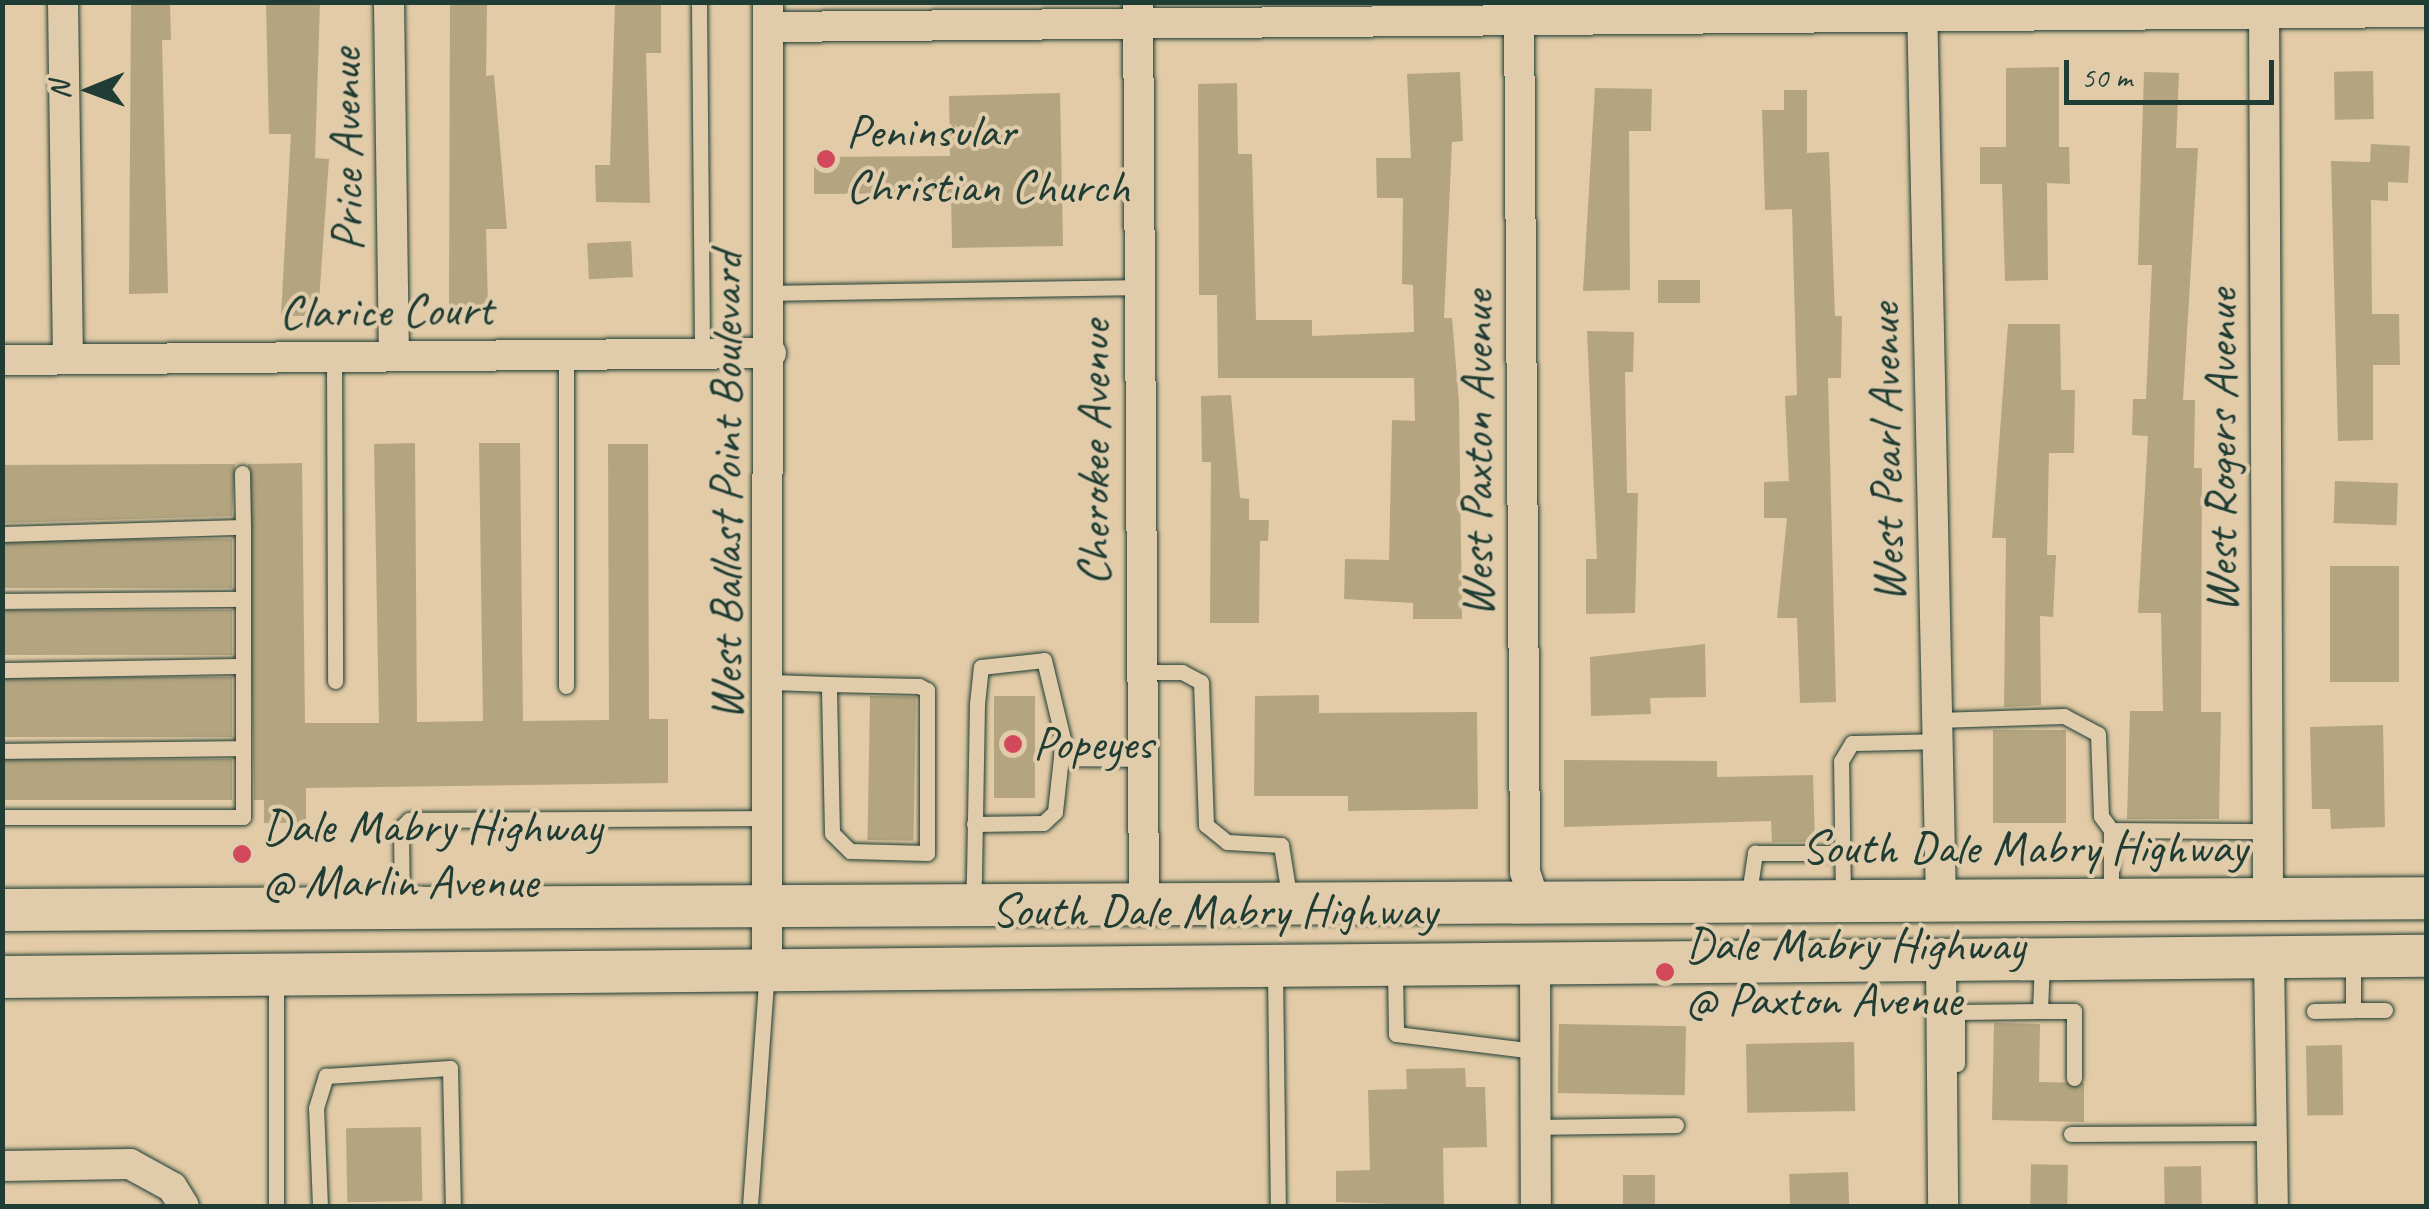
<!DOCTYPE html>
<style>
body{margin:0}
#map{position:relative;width:2429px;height:1209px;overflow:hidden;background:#e2cba6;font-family:Caveat,sans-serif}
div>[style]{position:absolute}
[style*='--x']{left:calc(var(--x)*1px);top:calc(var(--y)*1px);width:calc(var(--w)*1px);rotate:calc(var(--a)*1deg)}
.building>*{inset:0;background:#b4a580;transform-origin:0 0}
.roads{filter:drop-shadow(0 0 2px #1f3d34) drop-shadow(0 0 2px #1f3d34)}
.lane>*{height:15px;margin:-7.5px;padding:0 7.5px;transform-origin:7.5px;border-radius:7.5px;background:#e0cbaa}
.street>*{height:30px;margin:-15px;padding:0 15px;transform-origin:15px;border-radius:15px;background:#e0cbaa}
.secondary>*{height:42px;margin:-21px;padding:0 21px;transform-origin:21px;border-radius:21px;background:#e0cbaa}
.dots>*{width:28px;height:28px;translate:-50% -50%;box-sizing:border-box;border:5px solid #e0cbaa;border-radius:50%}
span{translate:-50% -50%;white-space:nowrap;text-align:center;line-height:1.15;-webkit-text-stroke:8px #e0cbaa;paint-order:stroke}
.poi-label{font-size:48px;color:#1f3d34}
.left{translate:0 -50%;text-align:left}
.street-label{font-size:48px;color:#1f3d34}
.frame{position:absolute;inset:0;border:5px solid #1f3d34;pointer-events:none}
.north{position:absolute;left:40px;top:40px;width:100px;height:100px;-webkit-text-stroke:8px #e0cbaa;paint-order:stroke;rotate:269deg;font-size:28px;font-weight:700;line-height:40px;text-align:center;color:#1f3d34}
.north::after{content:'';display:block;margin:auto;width:35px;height:45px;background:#1f3d34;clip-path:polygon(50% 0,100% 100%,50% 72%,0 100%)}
.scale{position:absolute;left:2064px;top:60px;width:210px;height:45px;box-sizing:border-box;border:5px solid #1f3d34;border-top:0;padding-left:12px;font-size:30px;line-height:35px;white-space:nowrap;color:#1f3d34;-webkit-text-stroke:8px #e0cbaa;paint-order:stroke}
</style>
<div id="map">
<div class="building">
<i style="clip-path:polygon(131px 2px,170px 2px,171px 40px,162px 40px,168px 293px,129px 294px)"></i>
<i style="clip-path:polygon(266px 2px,320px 3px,315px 158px,329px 159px,318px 316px,281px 316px,291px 134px,269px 134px)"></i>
<i style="clip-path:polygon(450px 2px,487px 2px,486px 76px,494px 75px,507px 229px,486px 229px,488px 307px,449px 308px)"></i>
<i style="clip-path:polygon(615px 2px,661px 2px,661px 53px,646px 53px,650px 203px,596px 202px,595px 165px,610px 165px)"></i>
<i style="clip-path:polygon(2059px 67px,2059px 147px,2069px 147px,2070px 184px,2047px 183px,2048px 280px,2005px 281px,2002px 184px,1980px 184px,1980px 147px,2006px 147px,2006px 68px)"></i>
<i style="left:2373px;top:71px;width:48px;height:39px;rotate:89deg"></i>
<i style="clip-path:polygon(1460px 72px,1463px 141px,1452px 142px,1444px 318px,1452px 318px,1459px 402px,1462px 619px,1413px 619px,1413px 603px,1344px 599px,1345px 559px,1389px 560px,1392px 420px,1415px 421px,1414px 378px,1218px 378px,1217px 295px,1199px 295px,1198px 84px,1237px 83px,1238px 154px,1252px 154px,1256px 320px,1312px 320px,1312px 336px,1414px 332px,1413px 285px,1402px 284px,1403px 198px,1377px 198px,1376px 158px,1411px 158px,1407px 74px)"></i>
<i style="clip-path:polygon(2144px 72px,2179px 73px,2176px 148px,2198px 148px,2183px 400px,2195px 400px,2194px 468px,2202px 468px,2201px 712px,2221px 712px,2219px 819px,2127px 819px,2130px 711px,2163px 711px,2161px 613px,2138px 613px,2148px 436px,2132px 435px,2133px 399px,2146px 399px,2152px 265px,2138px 265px)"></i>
<i style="clip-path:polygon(1595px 88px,1652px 89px,1651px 131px,1629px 131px,1630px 290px,1583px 291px)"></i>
<i style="clip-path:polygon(1784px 90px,1807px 90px,1807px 153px,1829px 152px,1835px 316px,1842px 316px,1841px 378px,1828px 378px,1836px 702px,1800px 703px,1797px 618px,1777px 618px,1787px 518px,1764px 518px,1764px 482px,1789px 481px,1785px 396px,1797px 395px,1792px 209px,1765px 210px,1762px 110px,1784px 110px)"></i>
<i style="clip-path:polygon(1060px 93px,1063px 246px,952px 248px,951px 193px,814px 194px,814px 157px,950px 156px,949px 96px)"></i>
<i style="clip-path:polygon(2371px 144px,2410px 146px,2408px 183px,2388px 182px,2388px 201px,2371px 200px,2372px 314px,2399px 314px,2400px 365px,2373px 365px,2373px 440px,2338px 441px,2331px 161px,2370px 162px)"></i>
<i style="left:631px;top:241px;width:36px;height:44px;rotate:87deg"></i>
<i style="left:1658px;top:280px;width:42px;height:23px"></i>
<i style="clip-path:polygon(2008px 324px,2060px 324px,2061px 390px,2075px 390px,2074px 453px,2049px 453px,2047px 555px,2056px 555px,2053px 617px,2040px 616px,2041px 705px,2004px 707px,2006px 538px,1992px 538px)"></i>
<i style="clip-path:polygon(1587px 331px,1634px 332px,1633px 372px,1625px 372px,1627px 493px,1638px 493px,1635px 613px,1586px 614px,1586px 559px,1597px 559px)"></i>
<i style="clip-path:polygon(1231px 395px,1240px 498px,1249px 499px,1249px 520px,1269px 520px,1268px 541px,1260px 541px,1259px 623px,1210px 623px,1211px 462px,1202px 462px,1201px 396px)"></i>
<i style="clip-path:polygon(415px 443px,417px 722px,483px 721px,479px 443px,520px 443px,523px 721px,609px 720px,608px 444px,648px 444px,649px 719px,668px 719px,668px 783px,306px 788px,306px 823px,264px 823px,264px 800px,254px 800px,248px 464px,302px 463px,305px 723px,379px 723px,374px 444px)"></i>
<i style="clip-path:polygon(225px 464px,235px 464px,232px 516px,2px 523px,2px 465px)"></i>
<i style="left:2335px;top:481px;width:63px;height:42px;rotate:2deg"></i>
<i style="left:232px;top:539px;width:49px;height:230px;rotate:90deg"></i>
<i style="left:2330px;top:566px;width:69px;height:116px"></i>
<i style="left:232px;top:610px;width:45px;height:230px;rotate:90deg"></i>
<i style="clip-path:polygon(1705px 644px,1706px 697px,1650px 698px,1651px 714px,1591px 716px,1590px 657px)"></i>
<i style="left:232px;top:677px;width:60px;height:230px;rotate:90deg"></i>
<i style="clip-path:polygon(1319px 695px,1319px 713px,1477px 712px,1478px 809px,1348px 811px,1348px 796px,1254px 796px,1255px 696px)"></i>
<i style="left:870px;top:696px;width:46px;height:144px;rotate:1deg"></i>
<i style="left:1035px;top:696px;width:102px;height:41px;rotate:90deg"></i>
<i style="clip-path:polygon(2383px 725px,2385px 827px,2331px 829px,2330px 809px,2312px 809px,2310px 727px)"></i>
<i style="left:1993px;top:730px;width:73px;height:93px"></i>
<i style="left:232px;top:759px;width:41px;height:230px;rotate:90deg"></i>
<i style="clip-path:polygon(1564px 760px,1717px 761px,1717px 777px,1813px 775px,1815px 842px,1772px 842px,1771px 821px,1564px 827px)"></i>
<i style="clip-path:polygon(1994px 1023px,2040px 1024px,2039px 1082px,2084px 1083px,2084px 1122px,1992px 1120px)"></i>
<i style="left:1559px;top:1024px;width:127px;height:69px;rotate:1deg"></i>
<i style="left:1854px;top:1042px;width:69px;height:108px;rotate:89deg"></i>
<i style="left:2342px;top:1045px;width:70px;height:36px;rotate:89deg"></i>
<i style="clip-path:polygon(1465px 1068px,1466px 1087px,1485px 1087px,1487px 1147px,1443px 1148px,1444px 1206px,1336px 1202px,1336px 1171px,1370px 1170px,1368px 1090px,1407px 1089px,1406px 1069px)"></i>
<i style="left:421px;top:1127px;width:74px;height:75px;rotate:89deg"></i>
<i style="left:2068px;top:1165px;width:41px;height:37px;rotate:91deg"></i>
<i style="left:2201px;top:1166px;width:40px;height:37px;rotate:89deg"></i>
<i style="left:1848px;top:1172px;width:34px;height:59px;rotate:88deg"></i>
<i style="left:1655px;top:1175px;width:31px;height:32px;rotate:90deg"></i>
</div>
<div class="roads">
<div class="lane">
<i style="--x:699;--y:2;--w:351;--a:89.5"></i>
<i style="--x:770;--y:293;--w:368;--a:-0.9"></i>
<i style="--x:334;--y:357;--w:324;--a:89.8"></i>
<i style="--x:242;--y:473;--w:54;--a:88.9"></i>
<i style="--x:2;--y:534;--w:241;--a:-1.7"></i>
<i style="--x:243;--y:527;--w:221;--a:90"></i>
<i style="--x:243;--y:748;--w:241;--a:179.3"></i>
<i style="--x:2;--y:601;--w:241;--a:-0.5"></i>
<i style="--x:2;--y:670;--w:241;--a:-1"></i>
<i style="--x:1141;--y:672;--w:41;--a:0"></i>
<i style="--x:1182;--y:672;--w:21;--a:28"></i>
<i style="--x:1201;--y:682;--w:143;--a:88"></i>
<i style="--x:1206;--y:825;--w:27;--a:39"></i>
<i style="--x:1227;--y:842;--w:54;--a:3.2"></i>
<i style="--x:1281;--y:845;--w:57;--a:80.9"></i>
<i style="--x:772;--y:682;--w:57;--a:2"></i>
<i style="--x:829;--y:684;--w:90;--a:1.3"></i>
<i style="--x:919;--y:686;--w:9;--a:27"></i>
<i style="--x:927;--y:690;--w:163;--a:90"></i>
<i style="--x:927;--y:853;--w:77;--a:-178.5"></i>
<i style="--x:850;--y:851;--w:25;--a:-135"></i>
<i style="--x:832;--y:833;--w:149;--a:-91.2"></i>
<i style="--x:566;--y:686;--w:331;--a:-90"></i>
<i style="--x:1937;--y:720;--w:127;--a:-1.8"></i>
<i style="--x:2064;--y:716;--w:38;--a:28"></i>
<i style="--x:2098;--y:734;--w:82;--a:87.9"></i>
<i style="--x:2101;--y:816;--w:17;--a:54"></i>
<i style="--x:2111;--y:830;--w:157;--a:0.4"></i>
<i style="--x:1064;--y:758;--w:78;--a:0.7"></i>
<i style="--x:2;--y:817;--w:241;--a:0"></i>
<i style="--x:243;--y:817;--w:69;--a:-90"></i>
<i style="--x:2111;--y:897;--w:67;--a:-90"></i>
<i style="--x:1843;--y:899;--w:138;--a:-90.8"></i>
<i style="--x:1841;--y:761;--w:21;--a:-59"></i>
<i style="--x:1852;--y:743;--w:86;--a:-1.3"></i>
<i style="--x:1748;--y:900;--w:48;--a:-81.5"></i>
<i style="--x:1755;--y:853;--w:87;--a:0"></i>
<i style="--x:402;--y:904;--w:76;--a:-90.8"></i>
<i style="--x:401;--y:828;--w:11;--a:-45"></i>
<i style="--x:409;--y:820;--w:360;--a:-0.3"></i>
<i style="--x:973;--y:904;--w:28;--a:-88"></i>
<i style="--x:974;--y:876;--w:172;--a:-89"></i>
<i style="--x:977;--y:704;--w:37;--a:-84"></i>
<i style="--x:981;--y:667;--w:63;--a:-6.3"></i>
<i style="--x:1044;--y:660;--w:81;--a:76.5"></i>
<i style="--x:1063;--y:739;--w:73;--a:96.3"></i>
<i style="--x:1055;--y:812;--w:16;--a:137"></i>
<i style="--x:1043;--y:823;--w:69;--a:179.2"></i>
<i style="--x:2042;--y:961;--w:50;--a:92.3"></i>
<i style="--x:2040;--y:1011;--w:34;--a:0"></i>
<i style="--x:2074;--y:1011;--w:67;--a:90"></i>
<i style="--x:2353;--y:962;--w:48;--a:90"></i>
<i style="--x:2353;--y:1010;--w:32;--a:0"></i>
<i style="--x:1395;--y:969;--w:65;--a:89.1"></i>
<i style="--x:1396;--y:1034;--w:140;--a:7"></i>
<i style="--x:1275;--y:971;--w:235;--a:89.3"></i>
<i style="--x:2314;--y:1011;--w:39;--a:-1"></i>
<i style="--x:1957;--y:1064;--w:52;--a:-90"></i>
<i style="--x:1957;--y:1012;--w:83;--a:-0.7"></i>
<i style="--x:1536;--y:1127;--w:140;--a:-0.8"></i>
<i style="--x:2071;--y:1134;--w:201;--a:-0.3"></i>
<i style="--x:276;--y:1206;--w:229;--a:-90"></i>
<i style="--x:320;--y:1206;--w:98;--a:-92.3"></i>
<i style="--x:316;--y:1108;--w:34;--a:-73"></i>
<i style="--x:326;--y:1076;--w:124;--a:-3.7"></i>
<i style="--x:450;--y:1068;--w:138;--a:88.8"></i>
<i style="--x:750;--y:1206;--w:236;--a:-85.9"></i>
</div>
<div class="street">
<i style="--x:63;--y:2;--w:357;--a:89.2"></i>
<i style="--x:389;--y:2;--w:354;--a:89.2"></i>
<i style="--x:1138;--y:2;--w:902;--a:89.62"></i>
<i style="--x:1519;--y:2;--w:870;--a:89.6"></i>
<i style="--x:1525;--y:872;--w:33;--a:72"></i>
<i style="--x:1922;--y:2;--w:900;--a:88.79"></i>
<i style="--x:2264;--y:2;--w:897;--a:89.74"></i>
<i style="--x:768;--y:27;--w:1658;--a:-0.52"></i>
<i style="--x:2;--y:360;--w:769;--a:-0.52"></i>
<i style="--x:2269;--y:959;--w:247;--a:89.1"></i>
<i style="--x:1941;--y:961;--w:245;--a:89.5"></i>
<i style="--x:1535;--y:962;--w:244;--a:89.8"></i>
<i style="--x:767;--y:969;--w:967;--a:-89.94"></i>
<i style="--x:2;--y:1166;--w:128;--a:-0.9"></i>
<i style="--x:130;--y:1164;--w:48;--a:28.7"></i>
<i style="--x:172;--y:1187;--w:22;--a:58"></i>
</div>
<div class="secondary">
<i style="--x:2;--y:910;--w:2424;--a:-0.28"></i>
<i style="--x:2;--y:977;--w:2424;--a:-0.5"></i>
</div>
</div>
<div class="dots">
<i style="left:826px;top:159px;background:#d1495b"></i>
<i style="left:1013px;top:744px;background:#d1495b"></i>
<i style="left:242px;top:854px;background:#d1495b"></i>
<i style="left:1665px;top:972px;background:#d1495b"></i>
</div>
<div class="poi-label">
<span class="left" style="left:846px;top:159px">Peninsular<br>Christian Church</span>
<span class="left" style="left:1033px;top:744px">Popeyes</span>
<span class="left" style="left:262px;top:854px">Dale Mabry Highway<br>@ Marlin Avenue</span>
<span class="left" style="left:1685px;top:972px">Dale Mabry Highway<br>@ Paxton Avenue</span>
</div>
<div class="street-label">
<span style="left:346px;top:150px;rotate:-91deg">Price Avenue</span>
<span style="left:386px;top:311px;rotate:-1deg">Clarice Court</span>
<span style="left:2221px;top:451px;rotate:-90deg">West Rogers Avenue</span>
<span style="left:1094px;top:453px;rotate:-90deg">Cherokee Avenue</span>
<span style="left:1886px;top:453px;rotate:-91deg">West Pearl Avenue</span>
<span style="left:1477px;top:454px;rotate:-90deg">West Paxton Avenue</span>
<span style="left:726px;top:486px;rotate:-90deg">West Ballast Point Boulevard</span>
<span style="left:2024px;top:848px">South Dale Mabry Highway</span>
<span style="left:1214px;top:911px">South Dale Mabry Highway</span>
</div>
<div class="frame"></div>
<div class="north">N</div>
<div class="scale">50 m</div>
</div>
